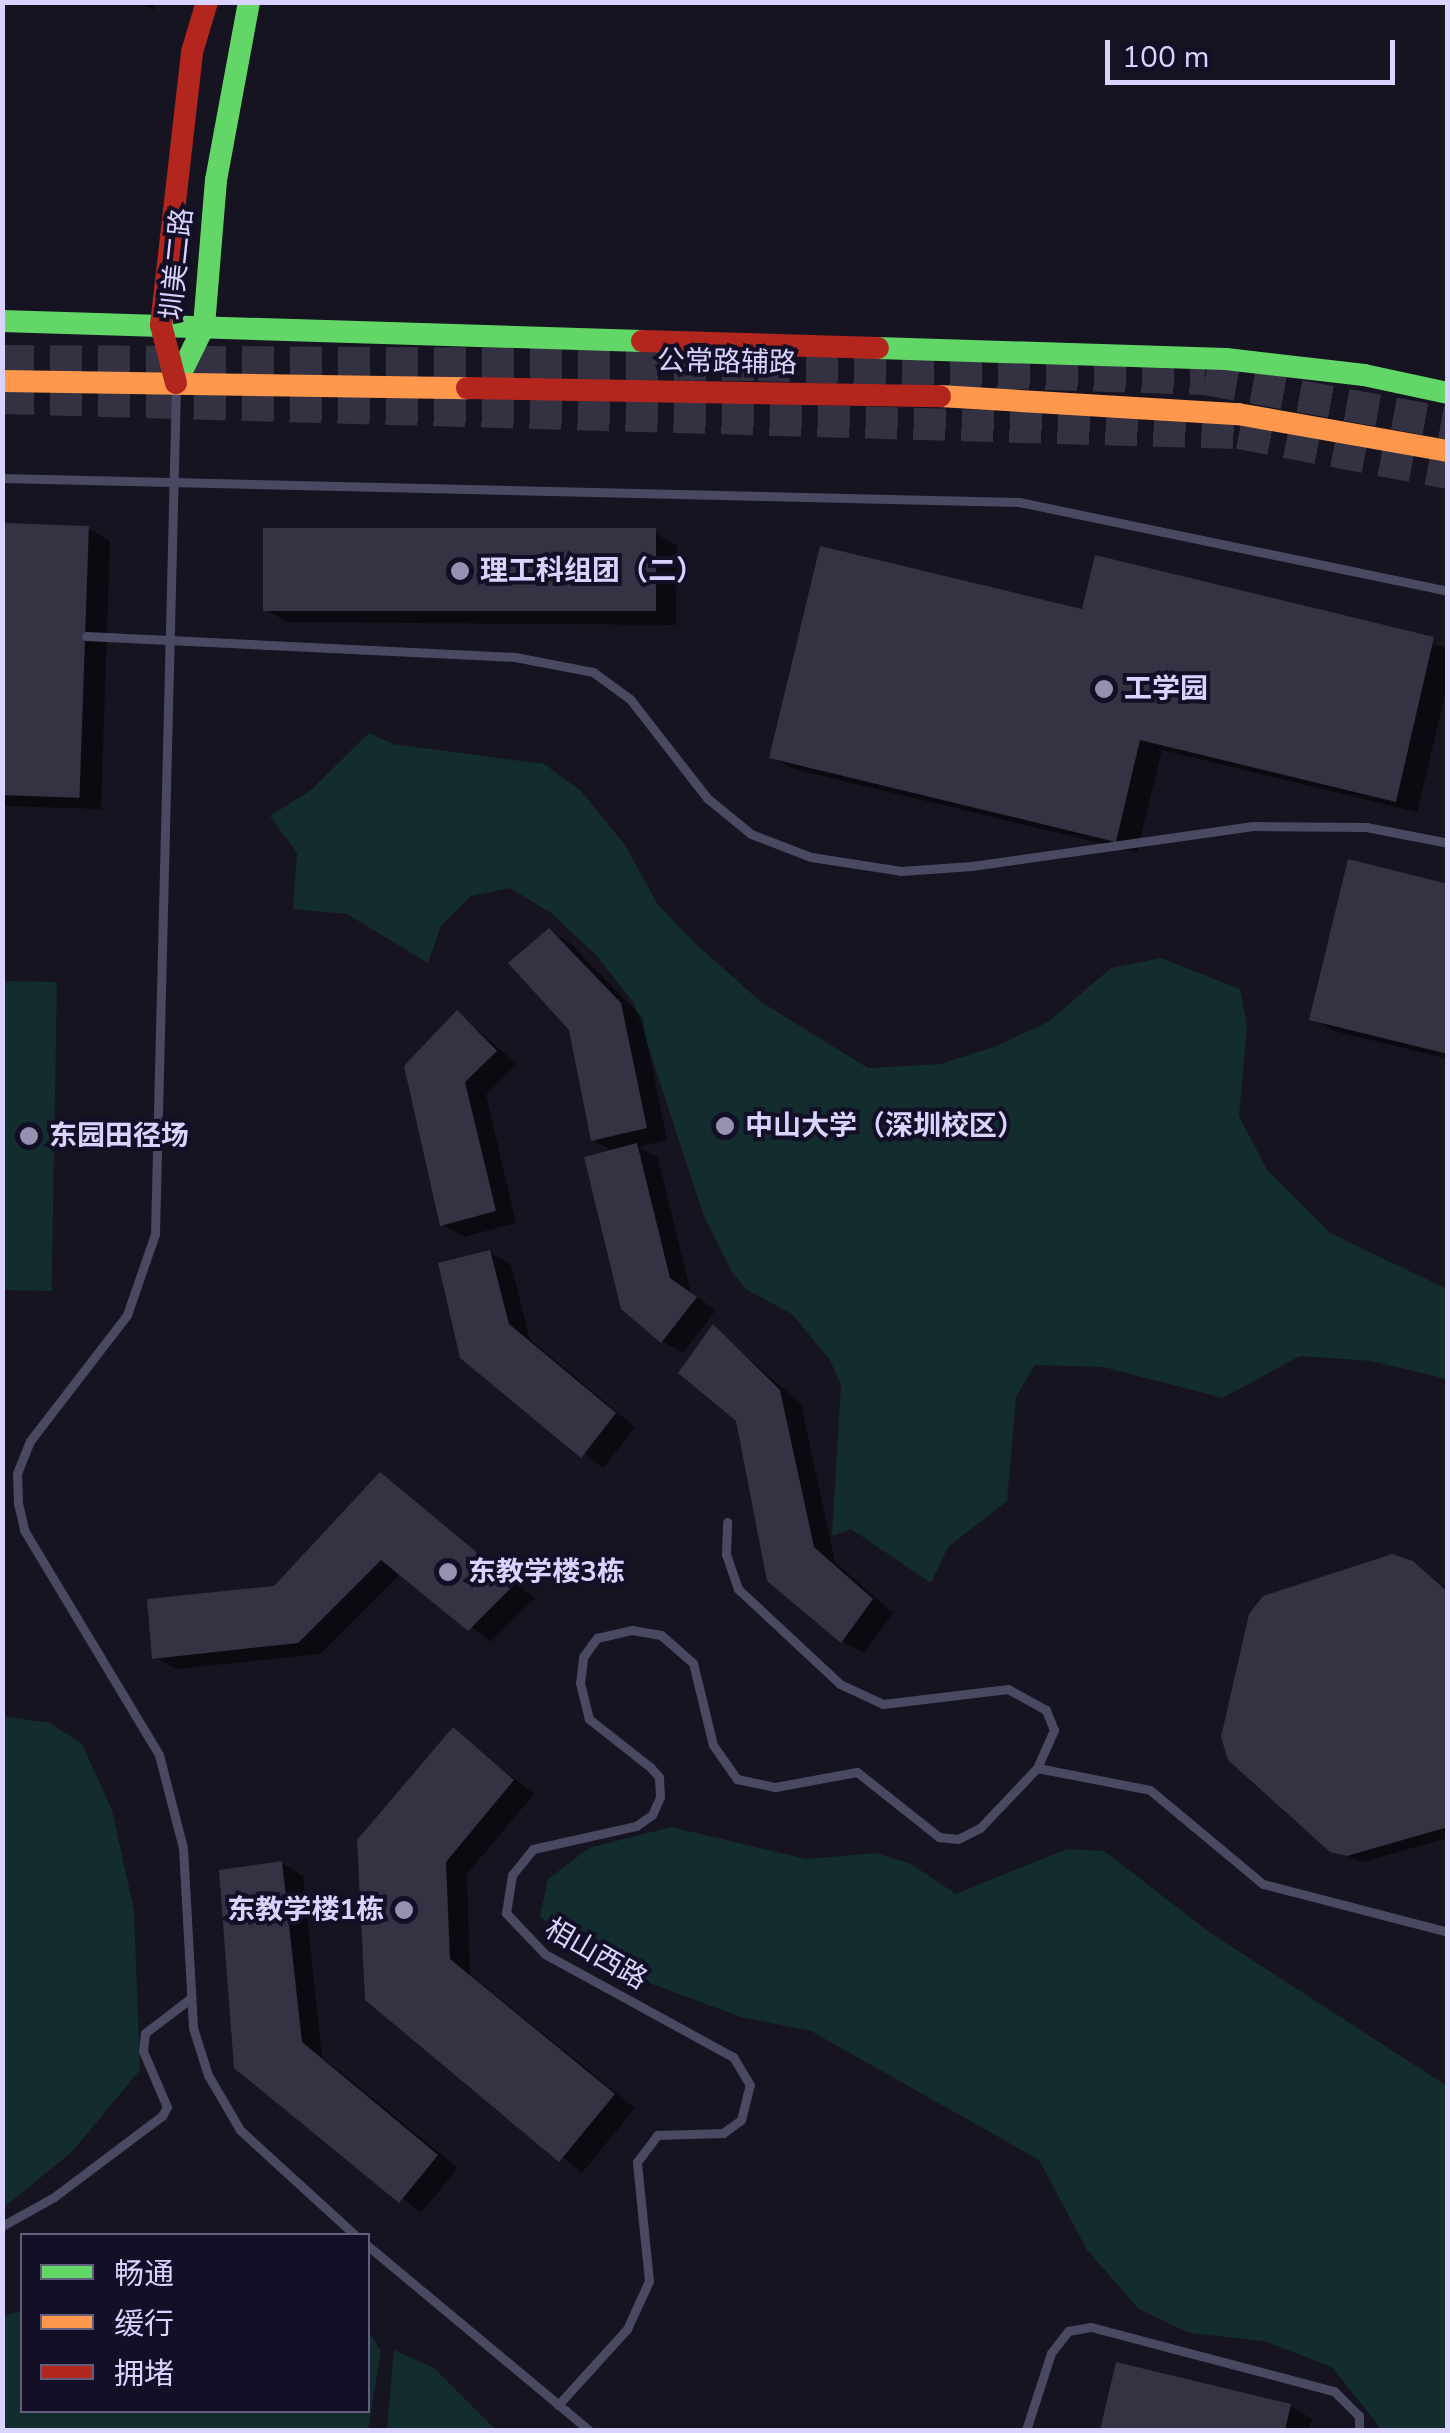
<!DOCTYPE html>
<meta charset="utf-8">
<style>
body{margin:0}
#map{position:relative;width:1450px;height:2433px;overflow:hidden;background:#161421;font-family:"Nunito Sans","Noto Sans SC",sans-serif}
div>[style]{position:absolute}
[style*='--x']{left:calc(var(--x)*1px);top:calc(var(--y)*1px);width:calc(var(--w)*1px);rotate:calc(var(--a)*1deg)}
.green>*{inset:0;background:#132c2d;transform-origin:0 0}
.shadow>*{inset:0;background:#0007}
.building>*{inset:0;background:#343243;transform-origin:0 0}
.highway-tunnel>*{height:32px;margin-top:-16px;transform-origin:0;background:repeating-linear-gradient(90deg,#333142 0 32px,transparent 0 48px)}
.lane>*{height:9px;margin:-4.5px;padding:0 4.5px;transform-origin:4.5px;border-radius:4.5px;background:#4a4962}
.fast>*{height:22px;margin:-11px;padding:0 11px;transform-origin:11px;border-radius:11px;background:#63d668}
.slow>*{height:22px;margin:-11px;padding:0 11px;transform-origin:11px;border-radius:11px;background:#ff974d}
.jam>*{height:22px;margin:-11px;padding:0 11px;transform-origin:11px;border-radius:11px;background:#b3261e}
.dots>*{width:28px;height:28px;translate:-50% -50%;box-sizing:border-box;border:5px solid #130f26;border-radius:50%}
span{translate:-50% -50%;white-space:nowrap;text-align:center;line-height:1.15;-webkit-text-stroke:8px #130f26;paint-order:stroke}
.street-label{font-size:28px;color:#d9d4ff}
.poi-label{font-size:28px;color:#d9d4ff;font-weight:700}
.left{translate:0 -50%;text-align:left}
.right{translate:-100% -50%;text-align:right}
.frame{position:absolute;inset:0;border:5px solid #d9d4ff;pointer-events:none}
.legend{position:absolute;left:20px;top:2233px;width:350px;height:180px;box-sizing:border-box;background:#130f26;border:2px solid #625e7d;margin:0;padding:12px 18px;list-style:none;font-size:30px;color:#d9d4ff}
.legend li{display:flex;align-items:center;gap:20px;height:50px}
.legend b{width:50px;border:2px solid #625e7d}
.scale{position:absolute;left:1105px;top:40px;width:290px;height:45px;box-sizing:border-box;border:5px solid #d9d4ff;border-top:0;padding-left:12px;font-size:30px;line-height:35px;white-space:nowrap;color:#d9d4ff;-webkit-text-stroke:8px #130f26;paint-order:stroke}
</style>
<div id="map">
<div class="green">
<i style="clip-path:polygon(369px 733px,393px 744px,544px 764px,581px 791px,625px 845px,658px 905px,697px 945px,761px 1002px,868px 1068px,940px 1064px,994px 1047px,1048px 1022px,1111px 968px,1161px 958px,1240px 989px,1247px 1026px,1239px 1116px,1267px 1170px,1330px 1233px,1447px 1289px,1447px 1379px,1371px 1361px,1300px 1356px,1223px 1398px,1103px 1367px,1035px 1365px,1016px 1397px,1007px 1501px,948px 1547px,931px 1583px,851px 1529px,832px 1536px,841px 1385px,830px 1360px,792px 1314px,747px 1290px,732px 1272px,703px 1214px,634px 1003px,597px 956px,551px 913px,510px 888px,471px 896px,441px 926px,428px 963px,347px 914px,293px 909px,297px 853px,270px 816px,311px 790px)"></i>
<i style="left:3px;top:981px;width:54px;height:309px;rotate:1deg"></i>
<i style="clip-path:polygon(2px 1716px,50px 1723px,82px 1744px,112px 1810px,134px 1910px,140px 2070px,72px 2152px,3px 2208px)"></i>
<i style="clip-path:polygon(671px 1827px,806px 1859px,876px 1853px,911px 1864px,956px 1894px,1067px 1849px,1104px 1851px,1212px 1934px,1447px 2086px,1447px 2430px,1382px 2430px,1332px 2367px,1264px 2341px,1189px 2333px,1139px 2309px,1087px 2250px,1039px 2160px,811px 2031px,741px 2017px,633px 1977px,567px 1943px,540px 1916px,548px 1879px,589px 1848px)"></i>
<i style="clip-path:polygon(22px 2311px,22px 2410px,368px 2410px,368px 2331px,381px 2351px,368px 2430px,3px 2430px,3px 2316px)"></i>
<i style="clip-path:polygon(394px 2350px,434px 2368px,496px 2430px,387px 2430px)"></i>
</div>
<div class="shadow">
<i style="clip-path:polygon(134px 2px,156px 2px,154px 10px)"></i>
<i style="clip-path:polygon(2px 526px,89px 529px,110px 541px,101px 809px,2px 806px)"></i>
<i style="clip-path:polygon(655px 533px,677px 546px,676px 625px,287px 622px,266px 610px)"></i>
<i style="clip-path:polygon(1097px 558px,1448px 648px,1448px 683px,1417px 812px,1162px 750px,1137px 852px,794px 769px,772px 757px,1084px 612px)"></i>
<i style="clip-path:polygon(1448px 886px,1448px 1059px,1334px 1031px,1312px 1019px)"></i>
<i style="clip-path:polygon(549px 931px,570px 943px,642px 1017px,667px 1140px,638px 1147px,658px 1158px,691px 1293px,716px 1310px,683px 1353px,662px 1341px,614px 1152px,593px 1140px)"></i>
<i style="clip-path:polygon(458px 1013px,517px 1064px,486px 1095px,516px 1223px,464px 1237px,442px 1224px)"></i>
<i style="clip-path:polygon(490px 1252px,511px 1265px,530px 1339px,635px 1427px,603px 1468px,462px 1357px)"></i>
<i style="clip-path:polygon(713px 1327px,801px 1404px,835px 1562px,893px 1613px,864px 1653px,842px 1641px,738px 1419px)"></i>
<i style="clip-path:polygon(380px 1476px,535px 1598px,491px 1642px,401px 1573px,320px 1654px,176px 1669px,155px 1657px,275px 1589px)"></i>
<i style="clip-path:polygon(1412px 1563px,1448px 1590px,1448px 1838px,1363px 1862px,1331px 1850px)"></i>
<i style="clip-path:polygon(453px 1730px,534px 1794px,467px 1874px,470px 1974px,635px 2108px,582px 2173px,368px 1998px)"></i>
<i style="clip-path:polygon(282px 1863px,303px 1876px,322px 2057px,458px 2168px,421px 2213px,236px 2066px)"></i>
<i style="clip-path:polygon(1118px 2365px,1291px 2406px,1312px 2419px,1309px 2430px,1103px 2430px)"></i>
</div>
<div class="building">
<i style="left:3px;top:523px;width:86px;height:272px;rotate:2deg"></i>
<i style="left:263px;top:528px;width:393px;height:83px"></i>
<i style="clip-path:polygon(820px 546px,1082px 609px,1095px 555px,1434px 637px,1396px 802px,1140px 740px,1116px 842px,769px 758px)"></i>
<i style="clip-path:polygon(1348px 859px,1448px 884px,1448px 1054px,1309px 1020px)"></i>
<i style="clip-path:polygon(549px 928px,621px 1003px,647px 1128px,591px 1141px,569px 1030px,508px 963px)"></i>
<i style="clip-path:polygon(457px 1010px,497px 1051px,465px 1082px,496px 1211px,440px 1226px,404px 1066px)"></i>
<i style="clip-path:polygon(637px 1143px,670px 1278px,697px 1297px,661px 1343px,621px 1309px,584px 1157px)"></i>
<i style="clip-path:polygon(490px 1250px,509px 1324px,616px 1413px,581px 1458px,460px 1358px,438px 1263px)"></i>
<i style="clip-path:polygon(713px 1324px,780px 1390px,814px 1547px,873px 1599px,841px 1643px,767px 1581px,736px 1421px,678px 1373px)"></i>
<i style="clip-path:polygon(380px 1472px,515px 1584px,468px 1631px,381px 1560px,298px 1643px,152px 1659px,147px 1599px,274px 1586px)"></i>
<i style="clip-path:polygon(1392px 1554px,1413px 1561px,1448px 1592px,1448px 1827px,1347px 1856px,1330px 1852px,1228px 1760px,1221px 1737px,1249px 1614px,1263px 1596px)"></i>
<i style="clip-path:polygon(453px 1727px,514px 1780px,446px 1862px,450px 1959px,615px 2094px,559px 2162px,365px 2000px,357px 1840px)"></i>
<i style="clip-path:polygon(282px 1861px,302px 2042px,438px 2155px,399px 2203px,234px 2068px,219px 1870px)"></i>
<i style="clip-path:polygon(1116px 2362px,1291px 2404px,1285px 2430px,1100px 2430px)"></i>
</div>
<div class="highway-tunnel">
<i style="--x:2;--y:361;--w:756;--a:0.3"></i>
<i style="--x:758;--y:365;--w:447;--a:1.8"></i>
<i style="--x:1205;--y:379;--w:247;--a:10.3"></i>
<i style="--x:2;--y:398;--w:1237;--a:1.62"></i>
<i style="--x:1239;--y:433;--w:213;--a:10.8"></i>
</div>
<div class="lane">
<i style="--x:176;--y:386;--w:848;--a:91.42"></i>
<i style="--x:155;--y:1234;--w:86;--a:109.1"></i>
<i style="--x:127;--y:1315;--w:159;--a:127.6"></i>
<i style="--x:30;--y:1441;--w:35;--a:112"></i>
<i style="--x:17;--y:1473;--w:30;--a:88"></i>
<i style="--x:18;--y:1503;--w:28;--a:77"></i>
<i style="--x:24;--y:1530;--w:262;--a:59"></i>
<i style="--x:159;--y:1755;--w:96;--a:75.5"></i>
<i style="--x:183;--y:1848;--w:180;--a:86.8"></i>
<i style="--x:193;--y:2028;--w:49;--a:72.3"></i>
<i style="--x:208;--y:2075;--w:64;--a:59.8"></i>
<i style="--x:240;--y:2130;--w:157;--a:42.4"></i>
<i style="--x:2;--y:478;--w:1017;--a:1.35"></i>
<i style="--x:1019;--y:502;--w:438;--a:11.7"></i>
<i style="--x:86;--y:636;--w:430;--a:2.8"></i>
<i style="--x:515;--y:657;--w:79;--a:10.9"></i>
<i style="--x:593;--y:672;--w:46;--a:36.1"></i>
<i style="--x:630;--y:699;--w:125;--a:52.1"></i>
<i style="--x:707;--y:798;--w:57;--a:39.3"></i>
<i style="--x:751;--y:834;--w:64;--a:21"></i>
<i style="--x:811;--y:857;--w:91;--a:8.8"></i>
<i style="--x:901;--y:871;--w:71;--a:-4"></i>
<i style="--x:972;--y:866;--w:284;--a:-8.1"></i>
<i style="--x:1253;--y:826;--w:113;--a:0.5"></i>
<i style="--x:1366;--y:827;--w:84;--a:11"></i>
<i style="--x:1037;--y:1768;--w:115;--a:11"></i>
<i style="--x:1150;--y:1790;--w:147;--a:39.8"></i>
<i style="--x:1263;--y:1884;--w:191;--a:14.5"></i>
<i style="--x:2;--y:2226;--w:60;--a:-29.1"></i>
<i style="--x:54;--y:2197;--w:135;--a:-36.9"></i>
<i style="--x:162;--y:2116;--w:10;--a:-61"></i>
<i style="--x:167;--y:2107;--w:61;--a:-113.2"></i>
<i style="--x:143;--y:2051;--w:18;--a:-84"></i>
<i style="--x:145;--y:2033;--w:58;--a:-37.3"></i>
<i style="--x:368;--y:2246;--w:288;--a:39.8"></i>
<i style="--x:558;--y:2405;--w:103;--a:-47.8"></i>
<i style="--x:627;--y:2329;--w:53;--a:-65.4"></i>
<i style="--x:649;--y:2281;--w:120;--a:-95.8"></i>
<i style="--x:637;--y:2162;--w:34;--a:-53"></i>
<i style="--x:657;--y:2135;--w:66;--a:-1.7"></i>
<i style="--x:723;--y:2133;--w:22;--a:-36"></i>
<i style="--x:741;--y:2120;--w:36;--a:-76"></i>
<i style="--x:750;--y:2085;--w:33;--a:-121"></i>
<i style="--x:733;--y:2057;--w:214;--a:-151.3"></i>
<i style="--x:545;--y:1954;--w:57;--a:-133.6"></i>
<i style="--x:506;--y:1913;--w:38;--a:-81"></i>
<i style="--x:512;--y:1875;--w:33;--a:-51"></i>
<i style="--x:533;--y:1849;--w:106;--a:-12.6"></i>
<i style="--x:636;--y:1826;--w:19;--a:-35"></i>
<i style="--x:652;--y:1815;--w:20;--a:-66"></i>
<i style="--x:660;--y:1797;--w:20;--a:-93"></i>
<i style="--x:659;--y:1777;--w:13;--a:-132"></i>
<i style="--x:650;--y:1767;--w:78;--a:-141.8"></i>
<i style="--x:589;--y:1719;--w:37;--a:-104"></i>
<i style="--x:580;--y:1683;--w:26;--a:-83"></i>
<i style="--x:583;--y:1657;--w:24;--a:-54"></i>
<i style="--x:597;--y:1638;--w:36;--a:-13"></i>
<i style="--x:632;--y:1630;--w:29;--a:10"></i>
<i style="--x:661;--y:1635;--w:43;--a:41.2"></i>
<i style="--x:693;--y:1663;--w:84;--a:76.3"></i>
<i style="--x:713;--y:1745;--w:42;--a:54.8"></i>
<i style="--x:737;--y:1779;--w:39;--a:12"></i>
<i style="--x:775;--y:1787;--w:83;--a:-10.4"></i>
<i style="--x:857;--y:1772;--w:105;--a:38.4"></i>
<i style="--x:939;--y:1837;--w:19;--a:6"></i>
<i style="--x:958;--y:1839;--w:25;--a:-27"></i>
<i style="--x:980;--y:1828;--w:83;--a:-46.5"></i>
<i style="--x:1037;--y:1768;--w:42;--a:-65.9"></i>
<i style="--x:1054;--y:1730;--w:22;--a:-112"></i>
<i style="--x:1046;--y:1710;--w:43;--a:-151.1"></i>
<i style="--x:1008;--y:1689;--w:126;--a:173.2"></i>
<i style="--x:883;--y:1704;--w:47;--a:-155.1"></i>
<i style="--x:840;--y:1684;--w:139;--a:-137"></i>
<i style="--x:738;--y:1589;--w:37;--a:-109"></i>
<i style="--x:726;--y:1554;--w:32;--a:-88"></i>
<i style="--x:1026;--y:2430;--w:81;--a:-72"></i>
<i style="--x:1051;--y:2353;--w:28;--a:-52"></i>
<i style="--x:1068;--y:2331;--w:23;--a:-10"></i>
<i style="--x:1091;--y:2327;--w:251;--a:14.8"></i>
<i style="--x:1334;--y:2391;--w:35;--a:45"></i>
<i style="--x:1359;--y:2416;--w:14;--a:90"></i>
</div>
<div class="fast">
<i style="--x:2;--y:321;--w:640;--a:1.79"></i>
<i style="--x:878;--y:348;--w:348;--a:1.8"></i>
<i style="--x:1226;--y:359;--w:139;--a:6.6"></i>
<i style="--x:1364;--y:375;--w:86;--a:12.1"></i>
<i style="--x:176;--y:383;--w:64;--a:-63.8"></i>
<i style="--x:204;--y:326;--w:146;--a:-85.3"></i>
<i style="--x:216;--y:180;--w:181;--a:-79.5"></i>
</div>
<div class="slow">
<i style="--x:2;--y:381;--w:465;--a:0.9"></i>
<i style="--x:940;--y:396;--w:299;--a:3.5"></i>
<i style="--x:1238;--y:414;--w:213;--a:10"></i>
</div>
<div class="jam">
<i style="--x:642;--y:341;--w:236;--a:1.7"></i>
<i style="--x:176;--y:383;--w:60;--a:-104.5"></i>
<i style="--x:161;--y:325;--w:275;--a:-83.5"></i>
<i style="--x:192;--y:52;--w:52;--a:-73.3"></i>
<i style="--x:467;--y:388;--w:473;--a:1"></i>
</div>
<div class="dots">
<i style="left:460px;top:571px;background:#9591b1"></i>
<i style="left:1104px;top:689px;background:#9591b1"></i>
<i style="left:725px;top:1126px;background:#9591b1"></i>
<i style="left:29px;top:1136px;background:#9591b1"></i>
<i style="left:448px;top:1572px;background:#9591b1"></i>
<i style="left:404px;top:1910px;background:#9591b1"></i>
</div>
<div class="street-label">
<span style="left:177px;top:264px;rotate:-84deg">圳美二路</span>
<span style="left:727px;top:362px;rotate:1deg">公常路辅路</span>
<span style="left:596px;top:1954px;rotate:30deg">相山西路</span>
</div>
<div class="poi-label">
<span class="left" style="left:480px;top:571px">理工科组团（二）</span>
<span class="left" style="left:1124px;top:689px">工学园</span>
<span class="left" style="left:745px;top:1126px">中山大学（深圳校区）</span>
<span class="left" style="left:49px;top:1136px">东园田径场</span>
<span class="left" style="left:468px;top:1572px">东教学楼3栋</span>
<span class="right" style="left:384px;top:1910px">东教学楼1栋</span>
</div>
<div class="frame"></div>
<ul class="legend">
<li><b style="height:12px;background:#63d668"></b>畅通</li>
<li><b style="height:12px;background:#ff974d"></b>缓行</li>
<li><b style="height:12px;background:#b3261e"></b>拥堵</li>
</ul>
<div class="scale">100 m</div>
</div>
